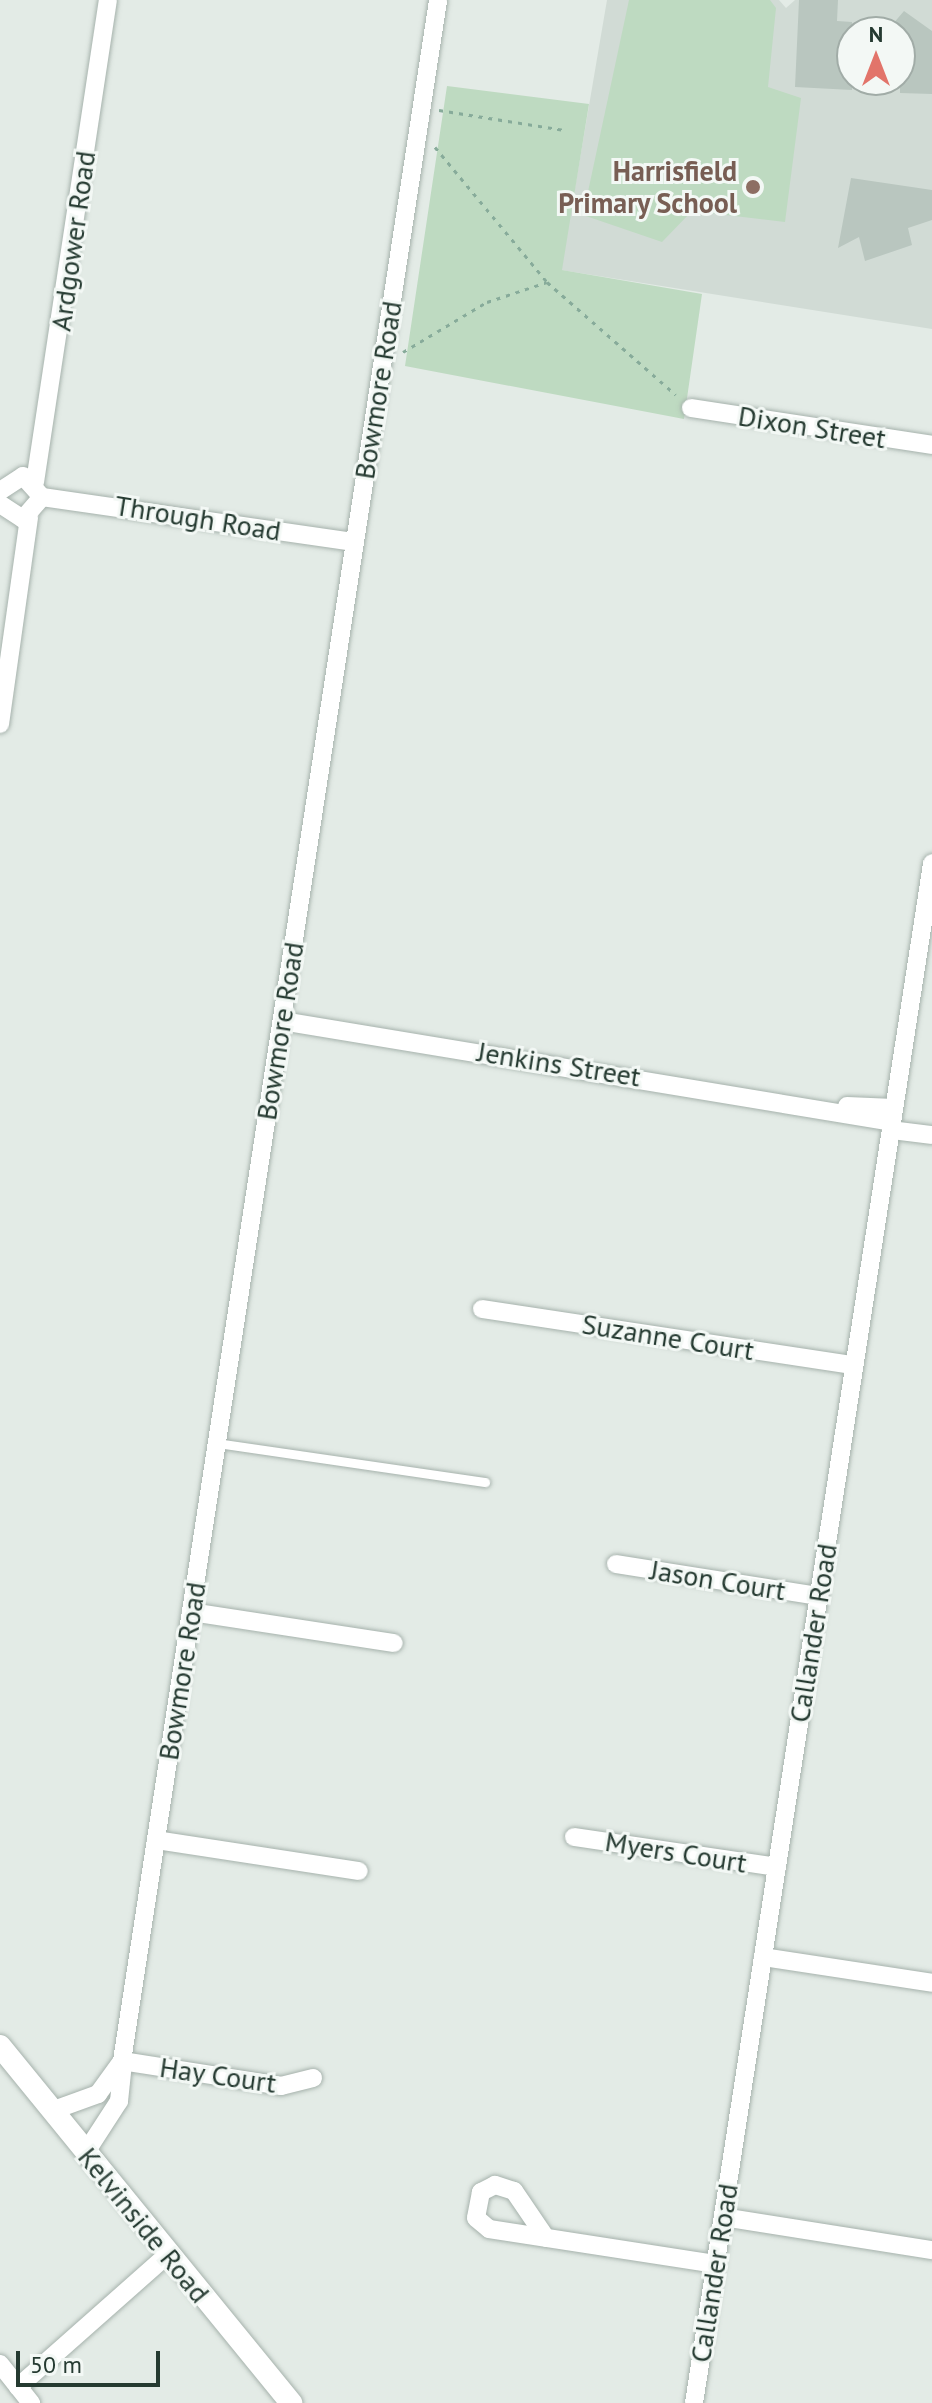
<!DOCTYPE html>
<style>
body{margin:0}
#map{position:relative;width:932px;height:2403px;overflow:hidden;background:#e3ebe6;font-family:"PT Sans",sans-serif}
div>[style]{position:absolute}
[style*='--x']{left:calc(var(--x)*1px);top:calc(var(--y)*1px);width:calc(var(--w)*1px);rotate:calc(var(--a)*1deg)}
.built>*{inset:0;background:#d1dbd5}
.green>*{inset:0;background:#bedac1}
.building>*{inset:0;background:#b9c6bf}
.path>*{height:3px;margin-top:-1.5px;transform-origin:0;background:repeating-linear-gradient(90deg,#87ab9a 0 4px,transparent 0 10px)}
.roads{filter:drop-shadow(0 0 2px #a6b2ac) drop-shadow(0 0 2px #a6b2ac)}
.service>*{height:9px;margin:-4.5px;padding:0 4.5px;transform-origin:4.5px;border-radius:4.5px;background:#fff}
.minor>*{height:18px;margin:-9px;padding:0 9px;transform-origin:9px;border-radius:9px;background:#fff}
.tertiary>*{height:22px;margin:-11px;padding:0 11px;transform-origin:11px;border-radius:11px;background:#fff}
.dots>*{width:22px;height:22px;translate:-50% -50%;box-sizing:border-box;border:4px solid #f3f8f5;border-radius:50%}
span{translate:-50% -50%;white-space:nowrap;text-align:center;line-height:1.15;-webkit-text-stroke:6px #f3f8f5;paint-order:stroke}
.education-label{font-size:28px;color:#785e54;font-weight:700}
.right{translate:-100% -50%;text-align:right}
.street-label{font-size:28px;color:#253a31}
.north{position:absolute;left:836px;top:16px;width:80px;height:80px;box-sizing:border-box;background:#f3f8f5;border:2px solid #a1aca7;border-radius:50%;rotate:0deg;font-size:22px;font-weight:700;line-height:32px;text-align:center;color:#253a31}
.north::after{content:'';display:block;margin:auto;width:28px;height:36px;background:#e2746a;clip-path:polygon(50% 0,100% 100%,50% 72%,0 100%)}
.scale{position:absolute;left:16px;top:2351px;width:144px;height:36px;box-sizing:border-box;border:4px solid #253a31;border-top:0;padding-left:10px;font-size:24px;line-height:28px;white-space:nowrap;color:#253a31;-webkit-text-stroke:6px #f3f8f5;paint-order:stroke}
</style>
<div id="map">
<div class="built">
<i style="clip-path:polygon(evenodd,607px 0,779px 0,786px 8px,795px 0,932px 0,932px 329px,561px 270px,607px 0,852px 32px,900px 32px,900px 80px,852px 80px,852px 32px)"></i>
</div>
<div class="green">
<i style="clip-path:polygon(629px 0,770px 0,776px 8px,768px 87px,801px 98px,785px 222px,692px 211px,662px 242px,583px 215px)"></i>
<i style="clip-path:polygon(447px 86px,589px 104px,562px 270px,702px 294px,684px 419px,405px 366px)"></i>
</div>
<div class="building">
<i style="clip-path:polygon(799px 0,838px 0,837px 21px,852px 22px,852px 90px,795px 87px)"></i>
<i style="clip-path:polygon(904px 11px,932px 31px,932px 94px,900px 93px,900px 32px,886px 32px)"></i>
<i style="clip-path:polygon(851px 178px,932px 190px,932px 220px,908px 228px,912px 245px,865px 261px,859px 237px,838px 248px)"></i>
</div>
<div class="path">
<i style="--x:439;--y:110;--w:127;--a:9.1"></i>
<i style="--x:435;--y:147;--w:175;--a:50.3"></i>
<i style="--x:547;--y:282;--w:171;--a:41.2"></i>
<i style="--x:403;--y:352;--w:98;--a:-30.8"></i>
<i style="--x:487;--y:302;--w:63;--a:-18.4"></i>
</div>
<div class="roads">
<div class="service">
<i style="--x:217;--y:1443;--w:271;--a:8.3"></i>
</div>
<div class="minor">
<i style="--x:691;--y:408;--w:244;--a:8.7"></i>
<i style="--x:35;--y:482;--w:487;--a:-81.4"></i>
<i style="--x:0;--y:491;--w:27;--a:-33"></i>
<i style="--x:23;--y:476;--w:28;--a:48"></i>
<i style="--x:42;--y:497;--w:29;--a:131"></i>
<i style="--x:23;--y:519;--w:27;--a:-147"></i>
<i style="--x:42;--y:497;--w:314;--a:8.2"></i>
<i style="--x:0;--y:724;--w:209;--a:-82"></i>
<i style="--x:282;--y:1021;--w:618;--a:9.4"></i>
<i style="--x:847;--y:1106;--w:47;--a:2.4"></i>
<i style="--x:891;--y:1130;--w:41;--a:7"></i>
<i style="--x:482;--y:1309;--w:376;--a:8.6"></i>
<i style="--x:616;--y:1564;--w:206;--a:9"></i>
<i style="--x:191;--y:1612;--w:205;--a:8.7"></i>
<i style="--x:574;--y:1837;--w:205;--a:8.4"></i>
<i style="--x:156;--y:1840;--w:205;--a:8.7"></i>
<i style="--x:763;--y:1957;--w:171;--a:8.7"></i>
<i style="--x:122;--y:2061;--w:161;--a:8.9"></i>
<i style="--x:281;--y:2086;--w:33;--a:-14"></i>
<i style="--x:54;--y:2110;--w:47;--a:-20"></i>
<i style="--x:98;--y:2094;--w:41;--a:-54"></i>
<i style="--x:122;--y:2061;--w:2085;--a:-81.28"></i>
<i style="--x:86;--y:2152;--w:61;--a:-57.1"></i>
<i style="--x:119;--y:2101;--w:37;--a:-84"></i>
<i style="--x:723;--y:2217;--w:212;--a:9"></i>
<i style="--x:546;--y:2238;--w:57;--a:-124.2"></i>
<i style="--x:514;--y:2191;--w:20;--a:-162"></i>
<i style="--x:495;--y:2185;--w:16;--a:153"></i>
<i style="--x:481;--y:2192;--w:26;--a:101"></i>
<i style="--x:476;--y:2218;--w:17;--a:40"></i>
<i style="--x:489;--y:2229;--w:230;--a:8.8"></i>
<i style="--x:0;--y:2364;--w:50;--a:51.5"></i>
<i style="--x:18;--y:2387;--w:198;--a:-41.5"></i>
<i style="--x:694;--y:2403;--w:1558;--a:-81.21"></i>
</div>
<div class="tertiary">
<i style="--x:0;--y:2046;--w:461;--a:50.8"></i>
</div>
</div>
<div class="dots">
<i style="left:753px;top:187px;background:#8d6e63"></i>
</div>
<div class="education-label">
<span class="right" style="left:737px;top:187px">Harrisfield<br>Primary School</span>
</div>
<div class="street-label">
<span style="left:73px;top:241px;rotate:-82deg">Ardgower Road</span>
<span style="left:378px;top:390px;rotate:-81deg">Bowmore Road</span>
<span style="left:812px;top:427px;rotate:9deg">Dixon Street</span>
<span style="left:198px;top:518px;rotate:9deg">Through Road</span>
<span style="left:280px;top:1031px;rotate:-81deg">Bowmore Road</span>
<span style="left:559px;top:1064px;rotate:9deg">Jenkins Street</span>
<span style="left:668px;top:1337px;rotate:9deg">Suzanne Court</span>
<span style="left:718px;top:1580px;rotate:9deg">Jason Court</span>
<span style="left:813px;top:1633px;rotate:-81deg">Callander Road</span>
<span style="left:182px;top:1671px;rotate:-81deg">Bowmore Road</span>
<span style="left:676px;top:1852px;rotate:9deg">Myers Court</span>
<span style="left:218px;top:2075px;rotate:8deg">Hay Court</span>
<span style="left:144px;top:2225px;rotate:51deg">Kelvinside Road</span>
<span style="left:714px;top:2273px;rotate:-81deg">Callander Road</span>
</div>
<div class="north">N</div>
<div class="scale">50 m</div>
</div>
